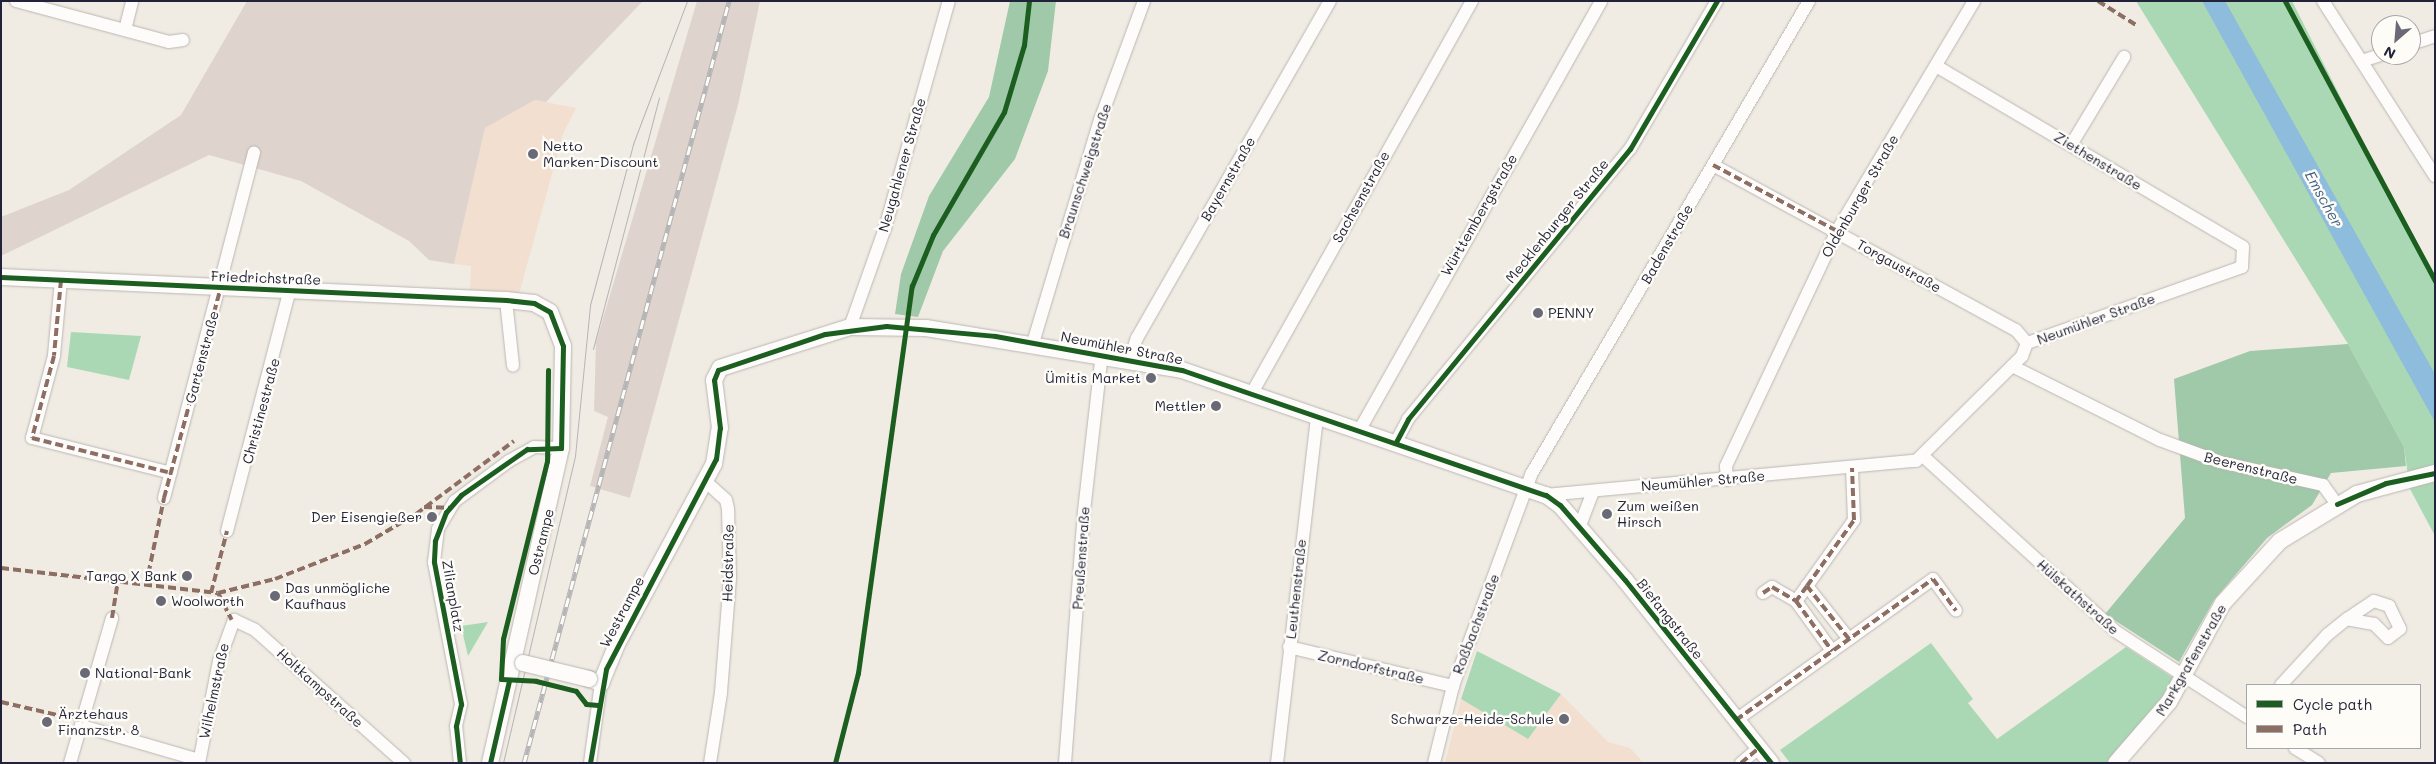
<!DOCTYPE html>
<meta charset="utf-8">
<style>
body{margin:0}
#map{position:relative;width:2436px;height:764px;overflow:hidden;background:#f1ece3;font-family:Mali,sans-serif}
div>[style]{position:absolute}
[style*='--x']{left:calc(var(--x)*1px);top:calc(var(--y)*1px);width:calc(var(--w)*1px);rotate:calc(var(--a)*1deg)}
.built>*{inset:0;background:#f2dfcf}
.industrial>*{inset:0;background:#ded4cd}
.green>*{inset:0;background:#abd8b4}
.forest>*{inset:0;background:#9fc9a8}
.water>*{inset:0;background:#8ebcdc}
.roads{filter:drop-shadow(0 0 1px #b9b6b3) drop-shadow(0 0 1px #b9b6b3)}
.minor>*{height:12px;margin:-6px;padding:0 6px;transform-origin:6px;border-radius:6px;background:#fdfcfb}
.major>*{height:16px;margin:-8px;padding:0 8px;transform-origin:8px;border-radius:8px;background:#fdfcfb}
.tram>*{height:1px;margin:-0.5px;padding:0 0.5px;transform-origin:0.5px;border-radius:0.5px;background:#b5b4b6}
.rail>*{height:5px;margin-top:-2.5px;transform-origin:0;background:repeating-linear-gradient(90deg,#fdfcf7 0 9px,#b5b4b6 0 18px);box-sizing:border-box;border-block:1px solid #b5b4b6}
.bridges{filter:drop-shadow(0 0 1px #b9b6b3) drop-shadow(0 0 1px #b9b6b3)}
.major-bridge>*{height:16px;margin:-8px;padding:0 8px;transform-origin:8px;border-radius:8px;background:#fdfcfb}
.quiet>*{height:4px;margin-top:-2px;transform-origin:0;background:repeating-linear-gradient(90deg,#8d6e63 0 8px,transparent 0 12px)}
.cycleway>*{height:5px;margin:-2.5px;padding:0 2.5px;transform-origin:2.5px;border-radius:2.5px;background:#1b5e20}
.dots>*{width:14px;height:14px;translate:-50% -50%;box-sizing:border-box;border:2px solid #fdfcf7;border-radius:50%}
span{translate:-50% -50%;white-space:nowrap;text-align:center;line-height:1.15;-webkit-text-stroke:5px #fdfcf7;paint-order:stroke}
.poi-label{font-size:14px;color:#22223b}
.left{translate:0 -50%;text-align:left}
.right{translate:-100% -50%;text-align:right}
.street-label{font-size:14px;color:#22223b}
.water-label{font-size:15px;color:#3f5e82;font-style:italic}
.frame{position:absolute;inset:0;border:2px solid #22223b;pointer-events:none}
.legend{position:absolute;left:2246px;top:684px;width:175px;height:65px;box-sizing:border-box;background:#fdfcf7;border:1px solid #a5a5ac;margin:0;padding:6px 9px;list-style:none;font-size:15px;color:#22223b}
.legend li{display:flex;align-items:center;gap:10px;height:25px}
.legend b{width:25px;border:1px solid #a5a5ac}
.north{position:absolute;left:2371px;top:15px;width:50px;height:50px;box-sizing:border-box;background:#fdfcf7;border:1px solid #a5a5ac;border-radius:50%;rotate:207deg;font-size:14px;font-weight:700;line-height:20px;text-align:center;color:#22223b}
.north::after{content:'';display:block;margin:auto;width:18px;height:22px;background:#6a6976;clip-path:polygon(50% 0,100% 100%,50% 72%,0 100%)}
</style>
<div id="map">
<div class="built">
<i style="clip-path:polygon(535px 100px,576px 108px,563px 134px,519px 294px,470px 290px,471px 266px,454px 264px,485px 128px)"></i>
<i style="clip-path:polygon(1561px 694px,1608px 742px,1630px 748px,1642px 761px,1445px 763px,1461px 699px,1528px 739px)"></i>
</div>
<div class="industrial">
<i style="clip-path:polygon(247px 1px,643px 1px,546px 102px,535px 100px,485px 128px,454px 264px,429px 260px,409px 241px,301px 181px,209px 155px,1px 256px,1px 217px,69px 190px,181px 115px)"></i>
<i style="clip-path:polygon(697px 1px,760px 1px,738px 105px,630px 498px,590px 486px,608px 417px,594px 411px,596px 342px)"></i>
</div>
<div class="green">
<i style="clip-path:polygon(2136px 1px,2292px 1px,2399px 213px,2435px 274px,2435px 536px,2410px 489px,2404px 447px,2348px 344px)"></i>
<i style="clip-path:polygon(71px 332px,141px 336px,129px 380px,67px 367px)"></i>
<i style="clip-path:polygon(488px 622px,468px 656px,461px 626px)"></i>
<i style="clip-path:polygon(1931px 643px,1973px 699px,1968px 703px,1997px 739px,2126px 647px,2175px 679px,2149px 723px,2107px 763px,1790px 763px,1780px 750px)"></i>
<i style="clip-path:polygon(1477px 651px,1561px 694px,1528px 739px,1461px 699px)"></i>
</div>
<div class="forest">
<i style="clip-path:polygon(1010px 1px,1056px 1px,1048px 71px,1015px 159px,943px 251px,918px 317px,895px 314px,901px 274px,929px 196px,989px 97px)"></i>
<i style="clip-path:polygon(2348px 344px,2404px 447px,2406px 466px,2331px 473px,2312px 505px,2267px 538px,2214px 600px,2179px 662px,2105px 614px,2185px 518px,2174px 379px,2250px 351px)"></i>
</div>
<div class="water">
<i style="clip-path:polygon(2202px 1px,2225px 1px,2435px 374px,2435px 422px)"></i>
</div>
<div class="roads">
<div class="minor">
<i style="--x:16;--y:1;--w:158;--a:15"></i>
<i style="--x:169;--y:42;--w:14;--a:-8"></i>
<i style="--x:2323;--y:1;--w:208;--a:57.4"></i>
<i style="--x:125;--y:30;--w:30;--a:-76"></i>
<i style="--x:2411;--y:44;--w:25;--a:-18"></i>
<i style="--x:2362;--y:61;--w:20;--a:-18"></i>
<i style="--x:1936;--y:66;--w:356;--a:30.5"></i>
<i style="--x:2243;--y:247;--w:20;--a:93"></i>
<i style="--x:2242;--y:267;--w:228;--a:160.5"></i>
<i style="--x:2071;--y:145;--w:103;--a:-58.9"></i>
<i style="--x:1713;--y:165;--w:345;--a:28.6"></i>
<i style="--x:2016;--y:330;--w:17;--a:50"></i>
<i style="--x:61;--y:280;--w:76;--a:95.3"></i>
<i style="--x:54;--y:356;--w:85;--a:105"></i>
<i style="--x:32;--y:438;--w:143;--a:14.1"></i>
<i style="--x:506;--y:300;--w:66;--a:83.9"></i>
<i style="--x:850;--y:327;--w:105;--a:-70.5"></i>
<i style="--x:885;--y:228;--w:236;--a:-74.3"></i>
<i style="--x:1033;--y:343;--w:233;--a:-73.3"></i>
<i style="--x:1100;--y:120;--w:127;--a:-69.7"></i>
<i style="--x:1130;--y:359;--w:22;--a:-72"></i>
<i style="--x:1137;--y:338;--w:388;--a:-60.2"></i>
<i style="--x:2012;--y:366;--w:165;--a:26.6"></i>
<i style="--x:2160;--y:440;--w:64;--a:20.1"></i>
<i style="--x:2220;--y:462;--w:106;--a:12.6"></i>
<i style="--x:2323;--y:485;--w:24;--a:54"></i>
<i style="--x:1252;--y:393;--w:450;--a:-60.7"></i>
<i style="--x:1359;--y:431;--w:493;--a:-60.6"></i>
<i style="--x:1396;--y:442;--w:26;--a:-62"></i>
<i style="--x:1408;--y:419;--w:350;--a:-50.6"></i>
<i style="--x:1630;--y:149;--w:172;--a:-59.6"></i>
<i style="--x:1924;--y:457;--w:258;--a:42.3"></i>
<i style="--x:2115;--y:631;--w:158;--a:33.1"></i>
<i style="--x:1727;--y:480;--w:14;--a:-94"></i>
<i style="--x:1726;--y:466;--w:260;--a:-64.7"></i>
<i style="--x:1837;--y:231;--w:268;--a:-59.2"></i>
<i style="--x:705;--y:481;--w:28;--a:42"></i>
<i style="--x:726;--y:500;--w:9;--a:77"></i>
<i style="--x:728;--y:509;--w:69;--a:88.3"></i>
<i style="--x:730;--y:578;--w:115;--a:94.5"></i>
<i style="--x:721;--y:693;--w:71;--a:98.9"></i>
<i style="--x:1546;--y:495;--w:372;--a:-5.3"></i>
<i style="--x:1916;--y:461;--w:149;--a:-44.7"></i>
<i style="--x:2022;--y:356;--w:14;--a:-69"></i>
<i style="--x:164;--y:498;--w:357;--a:-75.4"></i>
<i style="--x:1579;--y:528;--w:39;--a:-69"></i>
<i style="--x:227;--y:531;--w:249;--a:-75.4"></i>
<i style="--x:1807;--y:586;--w:19;--a:126"></i>
<i style="--x:1796;--y:601;--w:62;--a:54.2"></i>
<i style="--x:1763;--y:593;--w:11;--a:-34"></i>
<i style="--x:1772;--y:587;--w:28;--a:30"></i>
<i style="--x:1849;--y:639;--w:68;--a:-128.4"></i>
<i style="--x:1807;--y:586;--w:81;--a:-54.5"></i>
<i style="--x:1854;--y:520;--w:52;--a:-92.2"></i>
<i style="--x:1289;--y:647;--w:169;--a:13.4"></i>
<i style="--x:2281;--y:685;--w:68;--a:-47.4"></i>
<i style="--x:2327;--y:635;--w:26;--a:-39"></i>
<i style="--x:2347;--y:619;--w:32;--a:-34"></i>
<i style="--x:2374;--y:601;--w:16;--a:18"></i>
<i style="--x:2389;--y:606;--w:25;--a:64"></i>
<i style="--x:2400;--y:629;--w:15;--a:143"></i>
<i style="--x:2388;--y:638;--w:20;--a:-135"></i>
<i style="--x:2374;--y:624;--w:27;--a:-170"></i>
<i style="--x:1736;--y:720;--w:242;--a:-35.6"></i>
<i style="--x:1933;--y:579;--w:39;--a:54"></i>
<i style="--x:82;--y:726;--w:122;--a:16.2"></i>
<i style="--x:2295;--y:748;--w:28;--a:32"></i>
<i style="--x:70;--y:763;--w:151;--a:-73.8"></i>
<i style="--x:199;--y:763;--w:104;--a:-78.9"></i>
<i style="--x:219;--y:661;--w:44;--a:-69.9"></i>
<i style="--x:234;--y:620;--w:23;--a:25"></i>
<i style="--x:255;--y:630;--w:200;--a:41.8"></i>
<i style="--x:460;--y:763;--w:37;--a:-96"></i>
<i style="--x:456;--y:726;--w:23;--a:-77"></i>
<i style="--x:461;--y:704;--w:145;--a:-100.8"></i>
<i style="--x:434;--y:562;--w:33;--a:-83"></i>
<i style="--x:438;--y:529;--w:33;--a:-59"></i>
<i style="--x:455;--y:501;--w:67;--a:-36.5"></i>
<i style="--x:509;--y:461;--w:29;--a:-29"></i>
<i style="--x:534;--y:447;--w:27;--a:2"></i>
<i style="--x:590;--y:763;--w:81;--a:-82.2"></i>
<i style="--x:1065;--y:763;--w:253;--a:-85.7"></i>
<i style="--x:1084;--y:511;--w:158;--a:-83.5"></i>
<i style="--x:1277;--y:763;--w:349;--a:-83.4"></i>
<i style="--x:1434;--y:763;--w:79;--a:-76.1"></i>
<i style="--x:1453;--y:686;--w:227;--a:-69.7"></i>
<i style="--x:1532;--y:473;--w:547;--a:-59.59"></i>
<i style="--x:1741;--y:763;--w:23;--a:-40"></i>
</div>
<div class="major">
<i style="--x:1;--y:277;--w:506;--a:2.61"></i>
<i style="--x:506;--y:300;--w:28;--a:6"></i>
<i style="--x:534;--y:303;--w:18;--a:29"></i>
<i style="--x:550;--y:312;--w:36;--a:69"></i>
<i style="--x:563;--y:346;--w:102;--a:91.1"></i>
<i style="--x:561;--y:448;--w:323;--a:102.7"></i>
<i style="--x:589;--y:679;--w:13;--a:18"></i>
<i style="--x:601;--y:683;--w:42;--a:-67.7"></i>
<i style="--x:617;--y:644;--w:204;--a:-61.7"></i>
<i style="--x:714;--y:464;--w:36;--a:-81"></i>
<i style="--x:720;--y:428;--w:48;--a:-97.1"></i>
<i style="--x:714;--y:380;--w:13;--a:-63"></i>
<i style="--x:720;--y:368;--w:136;--a:-17.5"></i>
<i style="--x:850;--y:327;--w:76;--a:0.8"></i>
<i style="--x:926;--y:328;--w:259;--a:9.3"></i>
<i style="--x:1182;--y:370;--w:385;--a:19"></i>
<i style="--x:1546;--y:495;--w:17;--a:36"></i>
<i style="--x:1560;--y:505;--w:99;--a:49.1"></i>
<i style="--x:1625;--y:580;--w:234;--a:51.4"></i>
<i style="--x:2116;--y:763;--w:81;--a:-49"></i>
<i style="--x:2169;--y:702;--w:113;--a:-61.4"></i>
<i style="--x:2223;--y:603;--w:84;--a:-47.4"></i>
<i style="--x:2280;--y:541;--w:90;--a:-31.4"></i>
<i style="--x:2357;--y:494;--w:81;--a:-15.1"></i>
</div>
</div>
<div class="tram">
<i style="--x:593;--y:349;--w:260;--a:-75.3"></i>
<i style="--x:503;--y:763;--w:315;--a:-76.8"></i>
<i style="--x:575;--y:456;--w:152;--a:-84.3"></i>
<i style="--x:590;--y:305;--w:167;--a:-75"></i>
<i style="--x:633;--y:144;--w:153;--a:-69.3"></i>
</div>
<div class="rail">
<i style="--x:524;--y:763;--w:789;--a:-74.94"></i>
</div>
<div class="bridges">
<div class="major-bridge">
<i style="--x:523;--y:663;--w:68;--a:13.6"></i>
</div>
</div>
<div class="quiet">
<i style="--x:2098;--y:1;--w:45;--a:32.3"></i>
<i style="--x:1713;--y:165;--w:140;--a:28"></i>
<i style="--x:61;--y:280;--w:76;--a:95.3"></i>
<i style="--x:54;--y:356;--w:85;--a:105"></i>
<i style="--x:32;--y:438;--w:143;--a:14.1"></i>
<i style="--x:424;--y:507;--w:25;--a:2"></i>
<i style="--x:1;--y:568;--w:218;--a:6.6"></i>
<i style="--x:218;--y:593;--w:59;--a:-13.8"></i>
<i style="--x:275;--y:579;--w:97;--a:-21.3"></i>
<i style="--x:365;--y:544;--w:59;--a:-30.5"></i>
<i style="--x:416;--y:514;--w:122;--a:-36.7"></i>
<i style="--x:146;--y:585;--w:89;--a:-78.3"></i>
<i style="--x:164;--y:498;--w:219;--a:-74.9"></i>
<i style="--x:1807;--y:586;--w:19;--a:126"></i>
<i style="--x:1796;--y:601;--w:62;--a:54.2"></i>
<i style="--x:211;--y:593;--w:64;--a:-75.5"></i>
<i style="--x:218;--y:593;--w:30;--a:63"></i>
<i style="--x:1763;--y:593;--w:11;--a:-34"></i>
<i style="--x:1772;--y:587;--w:28;--a:30"></i>
<i style="--x:112;--y:618;--w:37;--a:-81"></i>
<i style="--x:1849;--y:639;--w:68;--a:-128.4"></i>
<i style="--x:1807;--y:586;--w:81;--a:-54.5"></i>
<i style="--x:1854;--y:520;--w:52;--a:-92.2"></i>
<i style="--x:1;--y:702;--w:84;--a:13"></i>
<i style="--x:1736;--y:720;--w:242;--a:-35.6"></i>
<i style="--x:1933;--y:579;--w:39;--a:54"></i>
<i style="--x:1741;--y:763;--w:23;--a:-40"></i>
</div>
<div class="cycleway">
<i style="--x:2285;--y:1;--w:318;--a:61.8"></i>
<i style="--x:1;--y:277;--w:506;--a:2.61"></i>
<i style="--x:506;--y:300;--w:28;--a:6"></i>
<i style="--x:534;--y:303;--w:18;--a:29"></i>
<i style="--x:550;--y:312;--w:36;--a:69"></i>
<i style="--x:563;--y:346;--w:102;--a:91.1"></i>
<i style="--x:561;--y:448;--w:34;--a:178"></i>
<i style="--x:527;--y:449;--w:80;--a:145.1"></i>
<i style="--x:461;--y:495;--w:23;--a:131"></i>
<i style="--x:446;--y:512;--w:31;--a:111"></i>
<i style="--x:435;--y:541;--w:21;--a:93"></i>
<i style="--x:434;--y:562;--w:145;--a:79.2"></i>
<i style="--x:461;--y:704;--w:23;--a:103"></i>
<i style="--x:456;--y:726;--w:37;--a:84"></i>
<i style="--x:548;--y:370;--w:91;--a:90.6"></i>
<i style="--x:547;--y:461;--w:183;--a:103.9"></i>
<i style="--x:503;--y:639;--w:40;--a:92.9"></i>
<i style="--x:501;--y:679;--w:35;--a:3"></i>
<i style="--x:536;--y:681;--w:41;--a:14"></i>
<i style="--x:576;--y:691;--w:16;--a:52"></i>
<i style="--x:586;--y:704;--w:12;--a:5"></i>
<i style="--x:1396;--y:442;--w:26;--a:-62"></i>
<i style="--x:1408;--y:419;--w:350;--a:-50.6"></i>
<i style="--x:1630;--y:149;--w:172;--a:-59.6"></i>
<i style="--x:2337;--y:504;--w:53;--a:-23.2"></i>
<i style="--x:2386;--y:483;--w:50;--a:-11.5"></i>
<i style="--x:490;--y:763;--w:84;--a:-77"></i>
<i style="--x:590;--y:763;--w:95;--a:-80.3"></i>
<i style="--x:606;--y:669;--w:237;--a:-62.4"></i>
<i style="--x:716;--y:459;--w:31;--a:-83"></i>
<i style="--x:720;--y:428;--w:48;--a:-97.1"></i>
<i style="--x:714;--y:380;--w:11;--a:-68"></i>
<i style="--x:718;--y:370;--w:113;--a:-18.6"></i>
<i style="--x:825;--y:334;--w:62;--a:-7.5"></i>
<i style="--x:886;--y:326;--w:109;--a:5.2"></i>
<i style="--x:995;--y:336;--w:190;--a:10.3"></i>
<i style="--x:1182;--y:370;--w:385;--a:19"></i>
<i style="--x:1546;--y:495;--w:17;--a:36"></i>
<i style="--x:1560;--y:505;--w:99;--a:49.1"></i>
<i style="--x:1625;--y:580;--w:234;--a:51.4"></i>
<i style="--x:835;--y:763;--w:93;--a:-75.7"></i>
<i style="--x:858;--y:673;--w:391;--a:-82.1"></i>
<i style="--x:912;--y:286;--w:55;--a:-67.6"></i>
<i style="--x:933;--y:235;--w:142;--a:-60"></i>
<i style="--x:1004;--y:112;--w:70;--a:-73.4"></i>
<i style="--x:1024;--y:45;--w:44;--a:-83.5"></i>
</div>
<div class="dots">
<i style="left:533px;top:154px;background:#6a6976"></i>
<i style="left:1538px;top:313px;background:#6a6976"></i>
<i style="left:1151px;top:378px;background:#6a6976"></i>
<i style="left:1216px;top:406px;background:#6a6976"></i>
<i style="left:1607px;top:514px;background:#6a6976"></i>
<i style="left:432px;top:517px;background:#6a6976"></i>
<i style="left:187px;top:576px;background:#6a6976"></i>
<i style="left:275px;top:596px;background:#6a6976"></i>
<i style="left:161px;top:601px;background:#6a6976"></i>
<i style="left:85px;top:673px;background:#6a6976"></i>
<i style="left:1564px;top:719px;background:#6a6976"></i>
<i style="left:47px;top:722px;background:#6a6976"></i>
</div>
<div class="poi-label">
<span class="left" style="left:543px;top:154px">Netto<br>Marken-Discount</span>
<span class="left" style="left:1548px;top:313px">PENNY</span>
<span class="right" style="left:1141px;top:378px">Ümitis Market</span>
<span class="right" style="left:1206px;top:406px">Mettler</span>
<span class="left" style="left:1617px;top:514px">Zum weißen<br>Hirsch</span>
<span class="right" style="left:422px;top:517px">Der Eisengießer</span>
<span class="right" style="left:177px;top:576px">Targo X Bank</span>
<span class="left" style="left:285px;top:596px">Das unmögliche<br>Kaufhaus</span>
<span class="left" style="left:171px;top:601px">Woolworth</span>
<span class="left" style="left:95px;top:673px">National-Bank</span>
<span class="left" style="left:58px;top:722px">Ärztehaus<br>Finanzstr. 8</span>
<span class="right" style="left:1554px;top:719px">Schwarze-Heide-Schule</span>
</div>
<div class="street-label">
<span style="left:2098px;top:161px;rotate:31deg">Ziethenstraße</span>
<span style="left:902px;top:165px;rotate:-74deg">Neugahlener Straße</span>
<span style="left:1085px;top:171px;rotate:-72deg">Braunschweigstraße</span>
<span style="left:1228px;top:179px;rotate:-60deg">Bayernstraße</span>
<span style="left:1860px;top:196px;rotate:-60deg">Oldenburger Straße</span>
<span style="left:1361px;top:197px;rotate:-61deg">Sachsenstraße</span>
<span style="left:1479px;top:215px;rotate:-60deg">Württembergstraße</span>
<span style="left:1557px;top:221px;rotate:-51deg">Mecklenburger Straße</span>
<span style="left:1667px;top:244px;rotate:-60deg">Badenstraße</span>
<span style="left:1899px;top:266px;rotate:29deg">Torgaustraße</span>
<span style="left:266px;top:278px;rotate:2deg">Friedrichstraße</span>
<span style="left:2096px;top:319px;rotate:-20deg">Neumühler Straße</span>
<span style="left:1122px;top:348px;rotate:11deg">Neumühler Straße</span>
<span style="left:202px;top:357px;rotate:-75deg">Gartenstraße</span>
<span style="left:261px;top:411px;rotate:-75deg">Christinestraße</span>
<span style="left:2251px;top:468px;rotate:14deg">Beerenstraße</span>
<span style="left:1703px;top:481px;rotate:-5deg">Neumühler Straße</span>
<span style="left:541px;top:542px;rotate:-76deg">Ostrampe</span>
<span style="left:1081px;top:558px;rotate:-86deg">Preußenstraße</span>
<span style="left:728px;top:563px;rotate:-89deg">Heidstraße</span>
<span style="left:1296px;top:589px;rotate:-84deg">Leuthenstraße</span>
<span style="left:453px;top:596px;rotate:80deg">Zilianplatz</span>
<span style="left:2078px;top:597px;rotate:42deg">Hülskathstraße</span>
<span style="left:622px;top:612px;rotate:-62deg">Westrampe</span>
<span style="left:1670px;top:619px;rotate:52deg">Biefangstraße</span>
<span style="left:1476px;top:624px;rotate:-69deg">Roßbachstraße</span>
<span style="left:2191px;top:660px;rotate:-60deg">Markgrafenstraße</span>
<span style="left:1371px;top:667px;rotate:13deg">Zorndorfstraße</span>
<span style="left:320px;top:688px;rotate:42deg">Holtkampstraße</span>
<span style="left:214px;top:691px;rotate:-78deg">Wilhelmstraße</span>
</div>
<div class="water-label">
<span style="left:2324px;top:199px;rotate:61deg">Emscher</span>
</div>
<div class="frame"></div>
<ul class="legend">
<li><b style="height:6px;background:#1b5e20"></b>Cycle path</li>
<li><b style="height:6px;background:#8d6e63"></b>Path</li>
</ul>
<div class="north">N</div>
</div>
